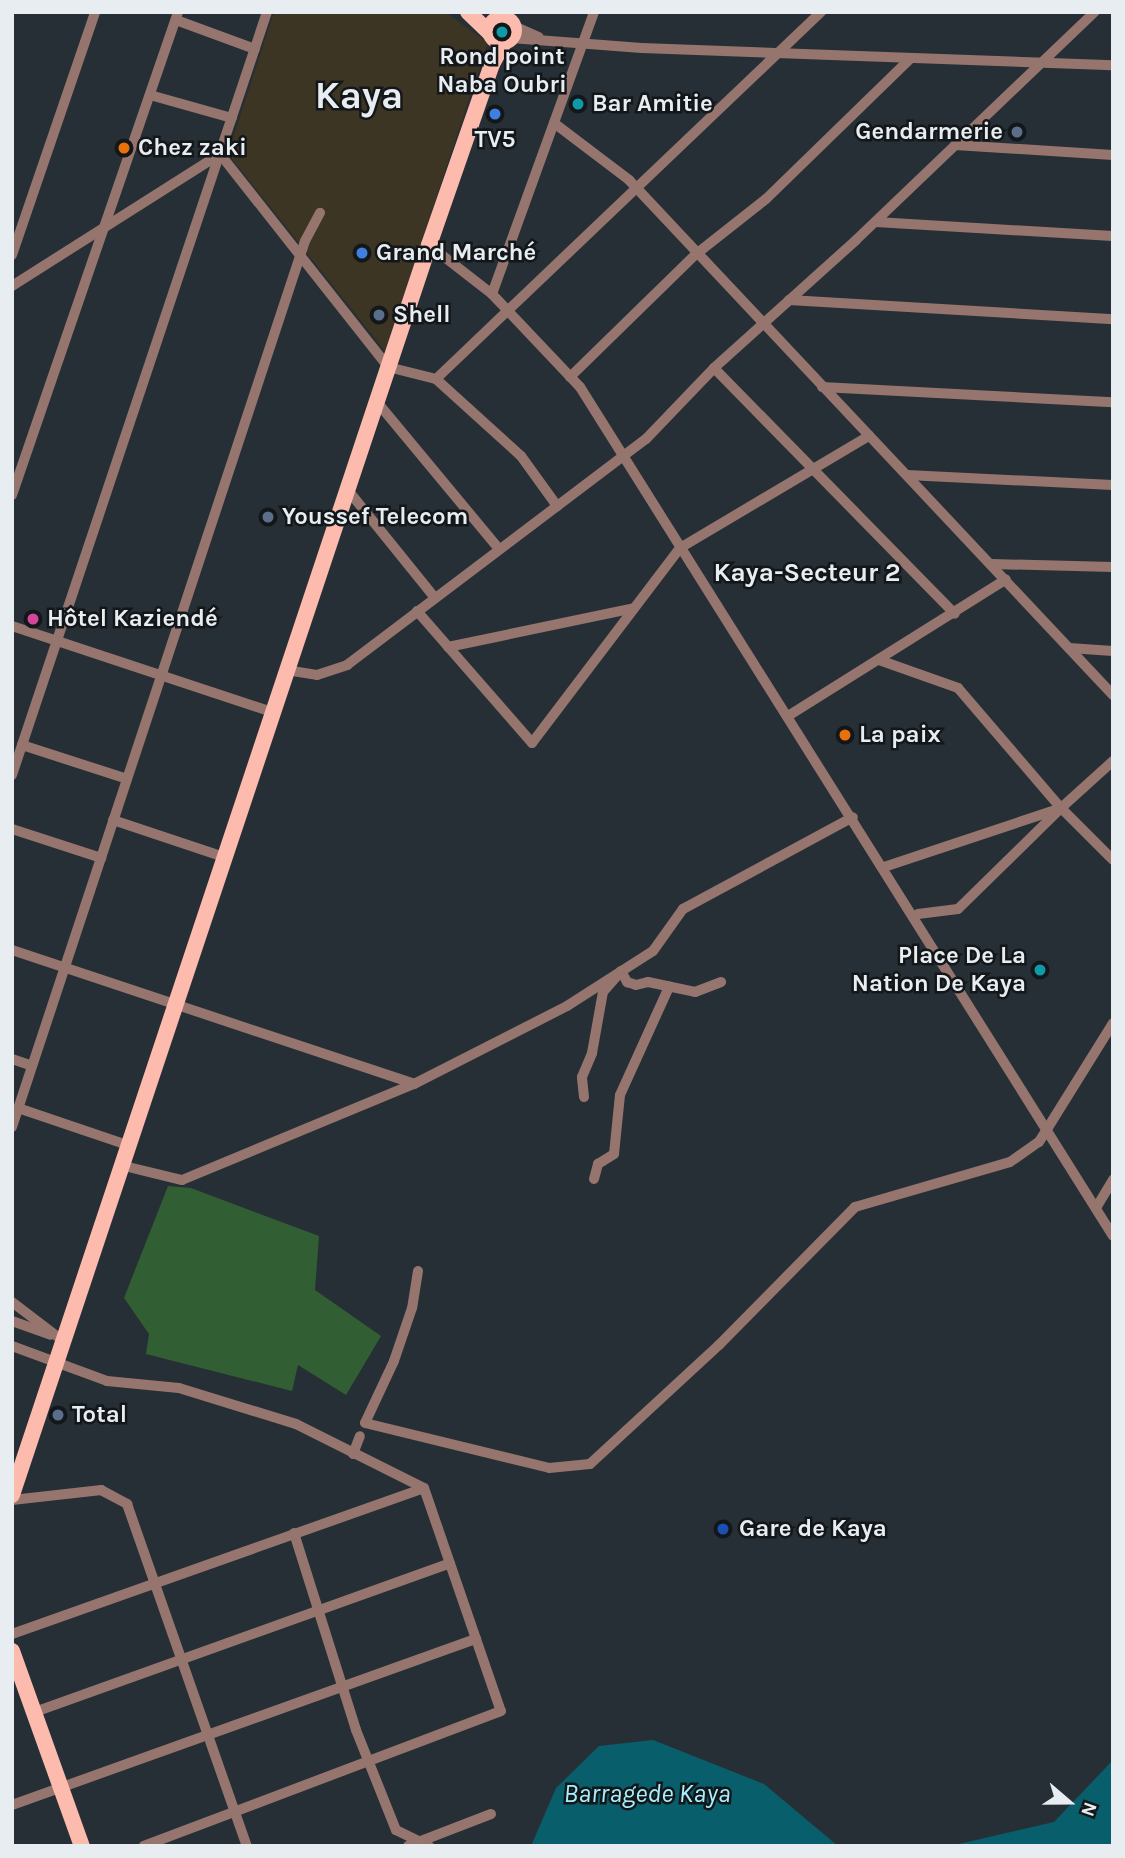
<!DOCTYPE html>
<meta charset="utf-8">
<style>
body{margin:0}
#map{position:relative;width:1125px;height:1858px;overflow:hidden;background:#272f36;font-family:Karla,sans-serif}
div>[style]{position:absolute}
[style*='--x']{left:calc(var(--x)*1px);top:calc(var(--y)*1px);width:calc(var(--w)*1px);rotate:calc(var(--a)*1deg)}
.commercial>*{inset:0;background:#3d3524}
.green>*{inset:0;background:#315e32}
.water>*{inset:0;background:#095e6b}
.street>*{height:10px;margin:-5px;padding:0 5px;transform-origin:5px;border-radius:5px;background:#95756e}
.primary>*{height:16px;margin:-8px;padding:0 8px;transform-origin:8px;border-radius:8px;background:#fcbbac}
.primary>.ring{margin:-8px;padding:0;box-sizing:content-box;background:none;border:16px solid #fcbbac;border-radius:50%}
.dots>*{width:19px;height:19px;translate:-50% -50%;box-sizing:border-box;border:4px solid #13171a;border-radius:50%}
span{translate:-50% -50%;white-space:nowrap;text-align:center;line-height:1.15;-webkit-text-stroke:5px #13171a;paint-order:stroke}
.poi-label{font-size:24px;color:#e8edf2;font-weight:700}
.left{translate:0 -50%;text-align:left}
.right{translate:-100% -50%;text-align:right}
.neighbourhood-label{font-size:26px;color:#e8edf2;font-weight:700}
.water-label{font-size:26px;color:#a7effd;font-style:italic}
.town-label{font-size:38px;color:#e8edf2;font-weight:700}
.frame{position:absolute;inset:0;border:14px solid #e8edf2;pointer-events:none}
.north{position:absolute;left:1034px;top:1767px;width:70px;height:70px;-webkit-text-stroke:5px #13171a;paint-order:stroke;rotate:110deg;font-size:19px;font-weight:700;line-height:28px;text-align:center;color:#e8edf2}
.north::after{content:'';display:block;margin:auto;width:24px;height:32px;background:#e8edf2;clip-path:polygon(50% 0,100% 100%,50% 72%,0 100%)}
</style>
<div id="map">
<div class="commercial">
<i style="clip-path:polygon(274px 12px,445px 12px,488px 43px,385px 351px,228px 154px)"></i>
</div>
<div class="green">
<i style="clip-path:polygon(168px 1186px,191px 1188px,319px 1236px,315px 1290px,381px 1336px,346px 1395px,298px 1365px,292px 1391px,146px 1354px,149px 1334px,124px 1298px)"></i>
</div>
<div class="water">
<i style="clip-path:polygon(653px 1740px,764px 1784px,838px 1846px,531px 1846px,556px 1788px,599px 1746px)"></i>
<i style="clip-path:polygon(1113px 1760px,1113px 1846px,950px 1846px,1054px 1822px)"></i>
</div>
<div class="street">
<i style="--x:176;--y:20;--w:84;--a:20.2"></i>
<i style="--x:514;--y:26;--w:27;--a:24"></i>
<i style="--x:511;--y:38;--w:131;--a:4.4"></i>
<i style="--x:642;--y:48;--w:471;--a:2.1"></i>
<i style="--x:150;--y:95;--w:85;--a:15.7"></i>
<i style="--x:554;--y:123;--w:94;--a:37.2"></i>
<i style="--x:629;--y:180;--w:707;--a:46.78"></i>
<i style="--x:955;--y:145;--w:158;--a:3.6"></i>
<i style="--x:876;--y:222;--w:237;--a:3.4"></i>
<i style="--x:429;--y:245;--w:80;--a:37.9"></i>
<i style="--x:492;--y:294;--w:128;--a:46.6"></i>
<i style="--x:580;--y:387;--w:1002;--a:57.88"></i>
<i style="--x:12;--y:255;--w:257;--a:-71.1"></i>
<i style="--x:12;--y:286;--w:246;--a:-32.4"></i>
<i style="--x:220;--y:154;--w:271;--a:51.7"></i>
<i style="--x:388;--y:367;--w:49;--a:14"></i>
<i style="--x:436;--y:379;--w:115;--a:42.2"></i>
<i style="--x:521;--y:456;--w:62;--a:54.2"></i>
<i style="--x:492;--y:294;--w:300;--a:-70.1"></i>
<i style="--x:789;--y:300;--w:325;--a:3.4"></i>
<i style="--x:714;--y:368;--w:344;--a:45.6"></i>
<i style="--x:570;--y:377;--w:175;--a:-44.3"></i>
<i style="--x:695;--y:255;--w:90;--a:-38.3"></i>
<i style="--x:766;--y:199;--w:202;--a:-44.2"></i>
<i style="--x:436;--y:379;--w:532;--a:-43.63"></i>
<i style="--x:822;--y:387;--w:291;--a:3"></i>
<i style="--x:377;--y:402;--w:191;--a:50.3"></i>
<i style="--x:907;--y:475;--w:206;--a:2.8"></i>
<i style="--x:347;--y:489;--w:140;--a:51.1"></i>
<i style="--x:12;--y:495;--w:511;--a:-71.03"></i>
<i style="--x:992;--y:564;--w:121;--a:1.4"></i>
<i style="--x:417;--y:611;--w:175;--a:48.9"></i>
<i style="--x:532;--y:743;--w:245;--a:-52.8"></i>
<i style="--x:680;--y:548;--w:220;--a:-30.7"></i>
<i style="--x:12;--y:626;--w:274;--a:18.3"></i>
<i style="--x:448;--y:647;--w:190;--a:-11.8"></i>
<i style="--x:1069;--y:648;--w:44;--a:3.9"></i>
<i style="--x:879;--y:660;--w:84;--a:19.5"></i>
<i style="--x:958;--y:688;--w:158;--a:49.4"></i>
<i style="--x:1061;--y:808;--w:70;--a:-42.1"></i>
<i style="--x:286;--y:670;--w:31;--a:9"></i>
<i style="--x:317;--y:675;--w:32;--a:-18"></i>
<i style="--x:347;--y:665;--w:375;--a:-37.1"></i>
<i style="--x:646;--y:439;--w:98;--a:-46.2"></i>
<i style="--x:714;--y:368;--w:191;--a:-42"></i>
<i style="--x:856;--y:240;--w:330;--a:-43.7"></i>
<i style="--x:788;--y:716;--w:257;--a:-32.1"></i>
<i style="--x:22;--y:745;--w:110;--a:17.9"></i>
<i style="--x:12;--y:775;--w:804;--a:-71.52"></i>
<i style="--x:1061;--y:808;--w:74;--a:45"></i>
<i style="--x:113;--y:820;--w:117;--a:18.4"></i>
<i style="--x:12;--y:829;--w:94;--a:18"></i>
<i style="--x:884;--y:867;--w:187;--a:-18.4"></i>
<i style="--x:918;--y:914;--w:40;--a:-7.1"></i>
<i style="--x:958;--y:909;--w:140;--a:-44.4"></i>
<i style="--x:12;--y:950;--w:424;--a:18.4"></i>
<i style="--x:12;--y:1059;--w:21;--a:19"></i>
<i style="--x:584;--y:1097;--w:20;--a:-96"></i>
<i style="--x:582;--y:1077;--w:26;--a:-67"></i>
<i style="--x:592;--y:1053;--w:62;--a:-79.8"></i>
<i style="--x:603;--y:992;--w:28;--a:-49"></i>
<i style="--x:621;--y:971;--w:13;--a:61"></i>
<i style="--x:627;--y:982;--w:9;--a:18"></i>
<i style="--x:636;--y:985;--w:12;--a:-14"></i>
<i style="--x:648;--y:982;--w:48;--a:12"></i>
<i style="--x:695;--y:992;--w:28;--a:-21"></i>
<i style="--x:18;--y:1108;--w:115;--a:18.7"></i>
<i style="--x:12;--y:1127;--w:933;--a:-71.7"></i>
<i style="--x:305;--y:241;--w:32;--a:-62"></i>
<i style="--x:120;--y:1165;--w:64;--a:13.6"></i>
<i style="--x:182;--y:1180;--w:251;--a:-22.5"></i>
<i style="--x:414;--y:1084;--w:172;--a:-27"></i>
<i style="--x:567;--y:1006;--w:102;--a:-32.6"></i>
<i style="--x:653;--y:951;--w:52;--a:-54.5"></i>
<i style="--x:683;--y:909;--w:193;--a:-28.4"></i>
<i style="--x:594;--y:1179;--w:16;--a:-75"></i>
<i style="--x:598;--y:1164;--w:19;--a:-32"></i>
<i style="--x:614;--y:1154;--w:59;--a:-84.2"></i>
<i style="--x:620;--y:1095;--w:119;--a:-65.6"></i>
<i style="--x:1096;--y:1208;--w:33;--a:-59"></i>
<i style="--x:418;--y:1271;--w:37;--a:99"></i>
<i style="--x:412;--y:1308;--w:56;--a:108.8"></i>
<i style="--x:394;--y:1361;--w:68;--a:115.1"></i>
<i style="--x:365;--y:1423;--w:189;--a:13.7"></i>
<i style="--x:549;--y:1468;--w:41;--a:-5.6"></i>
<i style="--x:590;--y:1464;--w:176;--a:-42.7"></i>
<i style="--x:719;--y:1345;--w:194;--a:-45.4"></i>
<i style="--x:855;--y:1207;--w:161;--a:-16.2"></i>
<i style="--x:1010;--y:1162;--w:35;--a:-35"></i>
<i style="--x:1039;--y:1142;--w:140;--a:-58.1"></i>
<i style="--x:12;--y:1302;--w:58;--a:37.3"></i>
<i style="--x:12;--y:1321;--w:41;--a:19.7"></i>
<i style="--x:12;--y:1346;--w:101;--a:20.2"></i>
<i style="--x:107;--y:1381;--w:72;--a:5.6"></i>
<i style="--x:179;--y:1388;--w:122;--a:17.1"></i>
<i style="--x:296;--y:1424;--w:143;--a:26.6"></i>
<i style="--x:424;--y:1488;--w:236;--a:71"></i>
<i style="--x:501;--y:1711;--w:382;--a:159.3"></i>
<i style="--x:353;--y:1454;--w:19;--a:-69"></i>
<i style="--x:12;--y:1500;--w:90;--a:-6.4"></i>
<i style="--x:101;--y:1490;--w:30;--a:28"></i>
<i style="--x:127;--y:1504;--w:362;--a:70.7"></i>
<i style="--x:294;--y:1533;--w:207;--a:72.5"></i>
<i style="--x:356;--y:1730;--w:108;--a:68.2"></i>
<i style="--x:396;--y:1830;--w:37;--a:26"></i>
<i style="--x:12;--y:1634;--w:437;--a:-19.5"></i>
<i style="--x:32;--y:1713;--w:444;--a:-19.7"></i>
<i style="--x:12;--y:1805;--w:493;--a:-19.7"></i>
<i style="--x:408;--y:1846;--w:89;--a:-21.1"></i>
</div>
<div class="primary">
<i style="--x:468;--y:12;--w:30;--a:44"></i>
<i class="ring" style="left:490px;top:18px;width:8px;height:8px"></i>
<i style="--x:12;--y:1495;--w:1318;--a:-71.55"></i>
<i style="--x:429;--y:245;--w:192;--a:-70.8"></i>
<i style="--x:492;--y:64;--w:25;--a:-61"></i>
<i style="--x:12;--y:1651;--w:207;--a:70.3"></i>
</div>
<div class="dots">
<i style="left:502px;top:32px;background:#0f9aa8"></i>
<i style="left:578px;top:104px;background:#0f9aa8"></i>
<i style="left:495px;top:114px;background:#3f7fe0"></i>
<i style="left:1017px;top:132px;background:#5c6f8a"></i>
<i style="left:124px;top:148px;background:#e8710a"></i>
<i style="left:362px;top:253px;background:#3f7fe0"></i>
<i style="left:379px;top:315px;background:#5c6f8a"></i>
<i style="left:268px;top:517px;background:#5c6f8a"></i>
<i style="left:33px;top:619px;background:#d1479c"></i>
<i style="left:845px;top:735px;background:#e8710a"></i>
<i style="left:1040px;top:970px;background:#0f9aa8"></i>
<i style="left:58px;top:1415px;background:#5c6f8a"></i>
<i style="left:723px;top:1529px;background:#1a4fb4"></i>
</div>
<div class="poi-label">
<span style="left:502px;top:71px">Rond point<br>Naba Oubri</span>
<span class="left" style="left:592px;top:104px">Bar Amitie</span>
<span class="right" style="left:1003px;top:132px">Gendarmerie</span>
<span style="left:495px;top:140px">TV5</span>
<span class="left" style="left:138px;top:148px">Chez zaki</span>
<span class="left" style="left:376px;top:253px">Grand Marché</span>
<span class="left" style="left:393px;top:315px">Shell</span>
<span class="left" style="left:282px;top:517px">Youssef Telecom</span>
<span class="left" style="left:47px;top:619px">Hôtel Kaziendé</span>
<span class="left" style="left:859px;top:735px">La paix</span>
<span class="right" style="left:1026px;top:970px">Place De La<br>Nation De Kaya</span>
<span class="left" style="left:72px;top:1415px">Total</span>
<span class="left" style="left:739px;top:1529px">Gare de Kaya</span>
</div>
<div class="neighbourhood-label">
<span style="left:807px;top:573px">Kaya-Secteur 2</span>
</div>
<div class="water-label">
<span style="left:647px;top:1794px">Barragede Kaya</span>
</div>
<div class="town-label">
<span style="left:359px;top:96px">Kaya</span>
</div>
<div class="frame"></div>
<div class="north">N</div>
</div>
